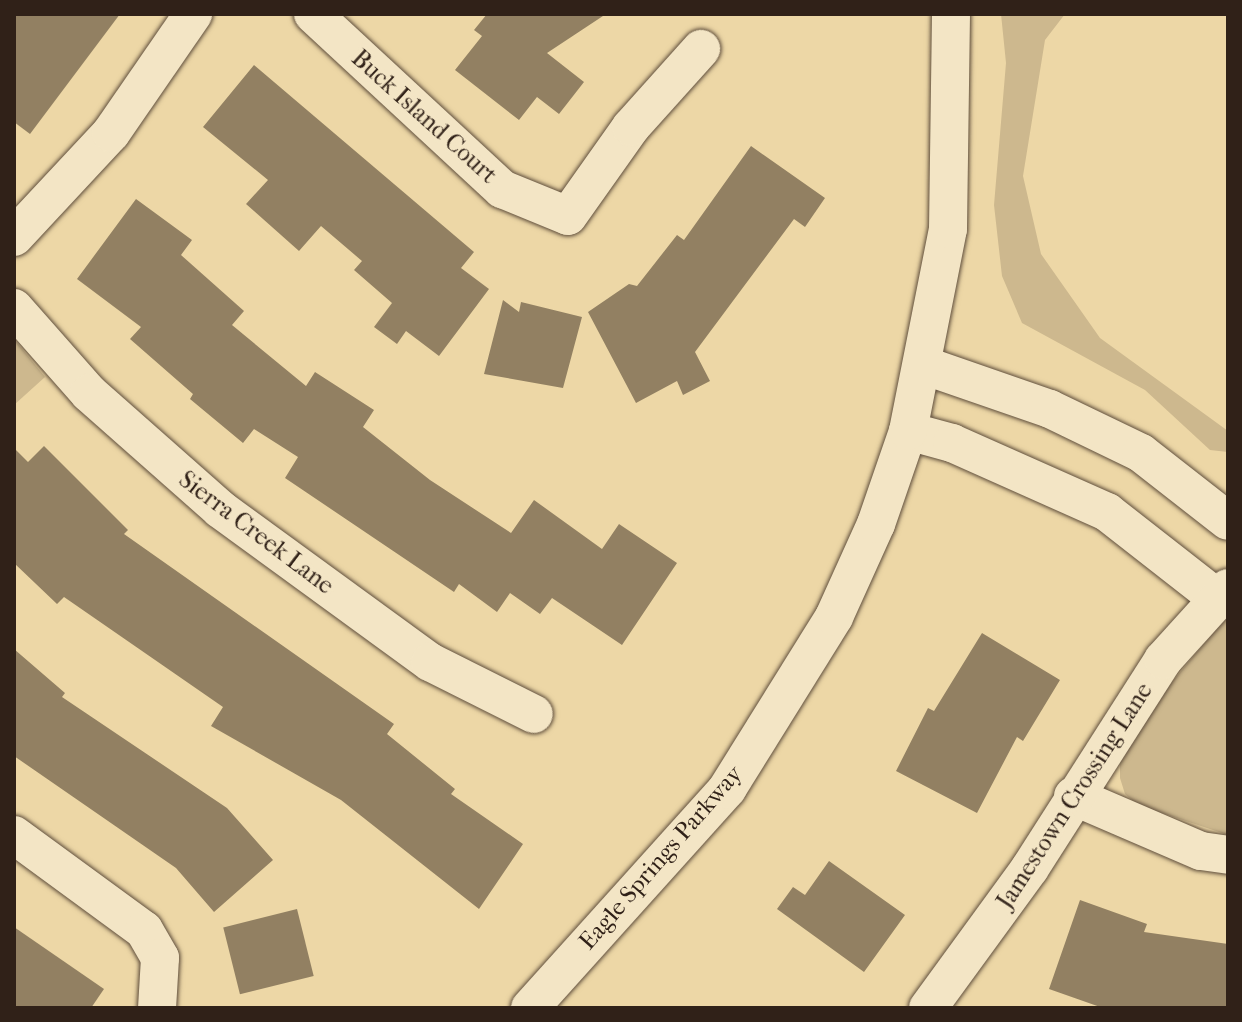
<!DOCTYPE html>
<style>
body{margin:0}
#map{position:relative;width:1242px;height:1022px;overflow:hidden;background:#edd7a6;font-family:"IM FELL French Canon",serif}
div>[style]{position:absolute}
[style*='--x']{left:calc(var(--x)*1px);top:calc(var(--y)*1px);width:calc(var(--w)*1px);rotate:calc(var(--a)*1deg)}
.green>*{inset:0;background:#cdb88e}
.building>*{inset:0;background:#928062;transform-origin:0 0}
.roads{filter:drop-shadow(0 0 2px #5f4e3c) drop-shadow(0 0 2px #5f4e3c)}
.minor>*{height:38px;margin:-19px;padding:0 19px;transform-origin:19px;border-radius:19px;background:#f3e5c5}
span{translate:-50% -50%;white-space:nowrap;text-align:center;line-height:1.15;-webkit-text-stroke:7px #f3e5c5;paint-order:stroke}
.street-label{font-size:24px;color:#302118}
.frame{position:absolute;inset:0;border:16px solid #302118;pointer-events:none}
</style>
<div id="map">
<div class="green">
<i style="clip-path:polygon(1001px 14px,1065px 14px,1045px 40px,1023px 176px,1041px 254px,1100px 338px,1228px 431px,1228px 452px,1210px 450px,1145px 390px,1022px 323px,1002px 276px,994px 205px,1006px 63px)"></i>
<i style="clip-path:polygon(14px 339px,45px 377px,14px 405px)"></i>
<i style="clip-path:polygon(1228px 615px,1228px 835px,1138px 805px,1125px 794px,1120px 778px,1120px 763px,1167px 688px)"></i>
</div>
<div class="building">
<i style="clip-path:polygon(14px 14px,120px 14px,30px 134px,14px 122px)"></i>
<i style="clip-path:polygon(487px 14px,606px 14px,547px 53px,584px 82px,559px 114px,537px 97px,519px 120px,455px 70px,482px 36px,474px 30px)"></i>
<i style="clip-path:polygon(254px 65px,474px 252px,461px 268px,489px 289px,439px 356px,406px 331px,397px 344px,374px 327px,392px 303px,354px 270px,362px 261px,321px 226px,299px 251px,246px 204px,268px 180px,203px 127px)"></i>
<i style="clip-path:polygon(751px 146px,825px 198px,805px 227px,794px 219px,695px 352px,710px 381px,683px 395px,677px 381px,636px 403px,588px 312px,629px 284px,637px 286px,677px 235px,684px 240px)"></i>
<i style="clip-path:polygon(136px 199px,192px 240px,181px 255px,244px 311px,232px 325px,306px 386px,315px 372px,374px 410px,363px 427px,430px 480px,511px 533px,534px 500px,602px 549px,619px 524px,677px 563px,622px 645px,552px 598px,540px 614px,510px 593px,497px 612px,459px 584px,454px 592px,285px 478px,298px 457px,254px 429px,243px 443px,190px 399px,193px 394px,130px 339px,141px 327px,77px 279px)"></i>
<i style="clip-path:polygon(503px 300px,519px 312px,521px 302px,582px 317px,563px 388px,484px 374px)"></i>
<i style="clip-path:polygon(44px 446px,128px 530px,124px 534px,394px 724px,387px 734px,455px 789px,451px 794px,523px 844px,479px 909px,341px 800px,211px 726px,223px 707px,64px 597px,57px 604px,14px 563px,14px 448px,28px 462px)"></i>
<i style="clip-path:polygon(982px 633px,1060px 680px,1023px 741px,1017px 737px,977px 813px,896px 771px,928px 708px,934px 711px)"></i>
<i style="clip-path:polygon(14px 649px,65px 693px,62px 697px,227px 808px,273px 860px,214px 912px,176px 868px,14px 756px)"></i>
<i style="clip-path:polygon(829px 861px,905px 915px,864px 972px,777px 909px,793px 887px,805px 895px)"></i>
<i style="clip-path:polygon(1080px 900px,1147px 924px,1144px 932px,1228px 944px,1228px 1008px,1103px 1008px,1049px 989px)"></i>
<i style="left:297px;top:909px;width:69px;height:76px;rotate:76deg"></i>
<i style="clip-path:polygon(14px 927px,104px 989px,91px 1008px,14px 1008px)"></i>
</div>
<div class="roads">
<div class="minor">
<i style="--x:313;--y:14;--w:258;--a:42.8"></i>
<i style="--x:502;--y:189;--w:71;--a:22.2"></i>
<i style="--x:568;--y:216;--w:109;--a:-54.7"></i>
<i style="--x:631;--y:127;--w:105;--a:-48.1"></i>
<i style="--x:14;--y:237;--w:142;--a:-47"></i>
<i style="--x:111;--y:133;--w:145;--a:-55.4"></i>
<i style="--x:14;--y:308;--w:113;--a:48.6"></i>
<i style="--x:89;--y:393;--w:175;--a:41.5"></i>
<i style="--x:220;--y:509;--w:260;--a:36.1"></i>
<i style="--x:430;--y:662;--w:116;--a:26.6"></i>
<i style="--x:923;--y:365;--w:134;--a:19.1"></i>
<i style="--x:1050;--y:409;--w:101;--a:25.8"></i>
<i style="--x:1141;--y:453;--w:110;--a:38"></i>
<i style="--x:908;--y:431;--w:46;--a:15.3"></i>
<i style="--x:952;--y:443;--w:170;--a:24"></i>
<i style="--x:1107;--y:512;--w:140;--a:38"></i>
<i style="--x:1073;--y:796;--w:139;--a:23.3"></i>
<i style="--x:1201;--y:851;--w:27;--a:8"></i>
<i style="--x:14;--y:835;--w:161;--a:36.2"></i>
<i style="--x:144;--y:930;--w:32;--a:60"></i>
<i style="--x:160;--y:958;--w:50;--a:93.4"></i>
<i style="--x:530;--y:1008;--w:295;--a:-48"></i>
<i style="--x:727;--y:789;--w:203;--a:-58.1"></i>
<i style="--x:834;--y:617;--w:102;--a:-65.7"></i>
<i style="--x:876;--y:524;--w:98;--a:-71"></i>
<i style="--x:908;--y:431;--w:206;--a:-78.8"></i>
<i style="--x:948;--y:229;--w:215;--a:-89.2"></i>
<i style="--x:928;--y:1008;--w:173;--a:-53.9"></i>
<i style="--x:1030;--y:868;--w:247;--a:-57.4"></i>
<i style="--x:1163;--y:660;--w:97;--a:-47.9"></i>
</div>
</div>
<div class="street-label">
<span style="left:424px;top:117px;rotate:42deg">Buck Island Court</span>
<span style="left:256px;top:533px;rotate:37deg">Sierra Creek Lane</span>
<span style="left:1075px;top:796px;rotate:-57deg">Jamestown Crossing Lane</span>
<span style="left:661px;top:858px;rotate:-49deg">Eagle Springs Parkway</span>
</div>
<div class="frame"></div>
</div>
